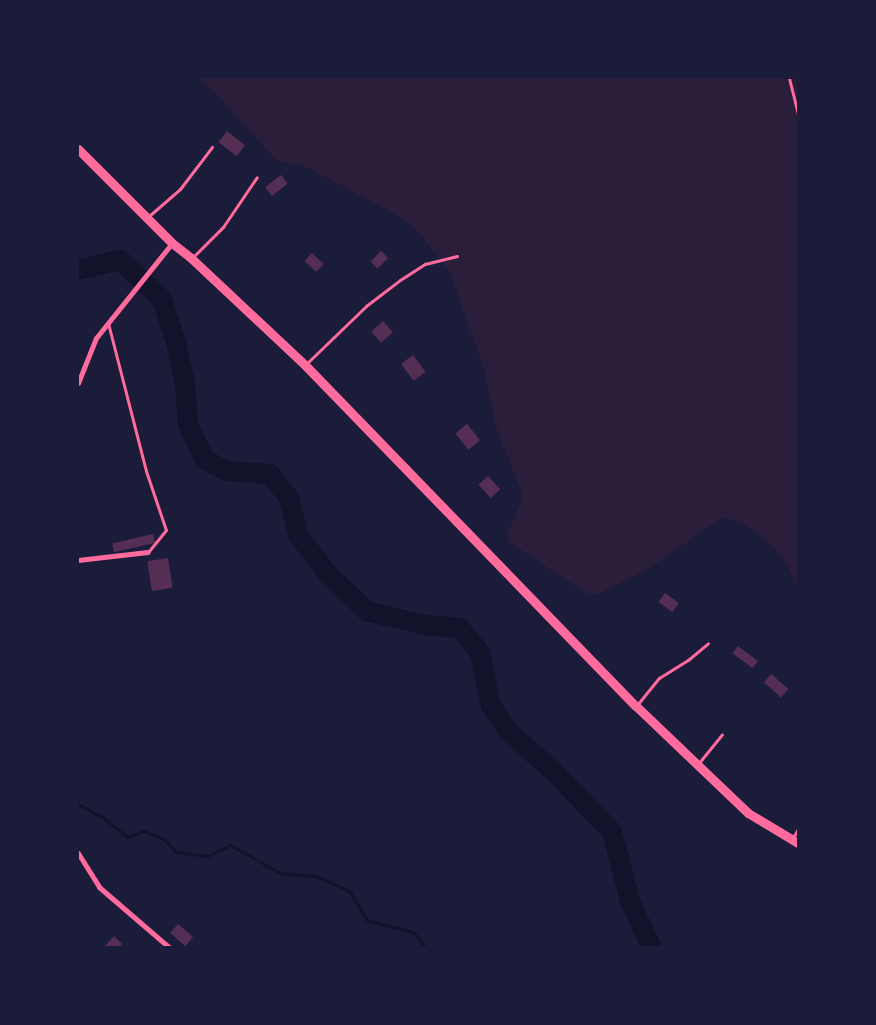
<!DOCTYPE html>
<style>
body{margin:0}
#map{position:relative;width:876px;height:1025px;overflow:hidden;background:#1b1b3a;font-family:Lato,sans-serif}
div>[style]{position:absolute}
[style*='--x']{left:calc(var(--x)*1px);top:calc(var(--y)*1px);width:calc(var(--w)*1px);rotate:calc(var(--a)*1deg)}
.green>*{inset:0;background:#2a1e3b}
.stream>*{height:3px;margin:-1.5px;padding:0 1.5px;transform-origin:1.5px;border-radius:1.5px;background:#12122b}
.river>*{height:20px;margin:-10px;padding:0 10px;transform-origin:10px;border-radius:10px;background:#12122b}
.building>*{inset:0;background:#542f53;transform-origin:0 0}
.service>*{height:3px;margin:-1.5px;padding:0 1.5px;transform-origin:1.5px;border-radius:1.5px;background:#ff6b9d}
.minor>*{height:5px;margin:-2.5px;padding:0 2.5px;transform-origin:2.5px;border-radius:2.5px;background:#ff6b9d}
.tertiary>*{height:9px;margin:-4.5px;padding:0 4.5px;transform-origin:4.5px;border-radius:4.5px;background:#ff6b9d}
span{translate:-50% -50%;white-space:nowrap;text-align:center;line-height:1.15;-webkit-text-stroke:5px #1b1b3a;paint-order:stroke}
.frame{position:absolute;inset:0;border:79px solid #1b1b3a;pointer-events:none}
</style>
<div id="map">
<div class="green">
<i style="clip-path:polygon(198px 78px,798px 78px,798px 590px,786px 562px,768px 542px,745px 525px,723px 517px,651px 567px,600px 593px,593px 594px,586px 593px,509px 542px,507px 534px,521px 503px,521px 490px,496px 427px,484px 369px,451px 274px,418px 231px,395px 214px,305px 166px,277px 161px,220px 98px)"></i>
</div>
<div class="stream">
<i style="--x:78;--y:804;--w:27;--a:28"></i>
<i style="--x:102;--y:817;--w:33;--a:38"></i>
<i style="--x:128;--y:837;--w:16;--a:-22"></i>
<i style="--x:143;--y:831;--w:22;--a:21"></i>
<i style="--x:164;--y:839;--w:18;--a:47"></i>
<i style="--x:176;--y:852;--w:31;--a:7"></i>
<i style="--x:207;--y:856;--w:25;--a:-26"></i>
<i style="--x:230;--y:845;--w:57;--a:29.2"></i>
<i style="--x:280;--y:873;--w:36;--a:5"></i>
<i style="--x:316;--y:876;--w:36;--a:24"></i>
<i style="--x:349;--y:891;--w:34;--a:58"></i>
<i style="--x:367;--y:920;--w:48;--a:14.6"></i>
<i style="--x:413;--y:932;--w:21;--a:51"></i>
</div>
<div class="river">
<i style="--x:78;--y:270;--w:43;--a:-13.4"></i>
<i style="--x:120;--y:260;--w:57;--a:42.9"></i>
<i style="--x:162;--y:299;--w:46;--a:72.3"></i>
<i style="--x:176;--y:343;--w:41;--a:77.3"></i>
<i style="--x:185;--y:383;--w:41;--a:85.8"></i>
<i style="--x:188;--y:424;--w:38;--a:65"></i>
<i style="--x:204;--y:459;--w:25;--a:29"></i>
<i style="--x:226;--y:471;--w:44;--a:3.9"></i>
<i style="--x:270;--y:474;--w:31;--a:52"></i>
<i style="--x:289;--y:498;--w:38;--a:76"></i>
<i style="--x:298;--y:535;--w:49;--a:52.4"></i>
<i style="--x:328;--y:574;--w:54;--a:43.5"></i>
<i style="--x:367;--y:611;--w:60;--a:13.6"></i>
<i style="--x:425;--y:625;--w:35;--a:5"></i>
<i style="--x:460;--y:628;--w:32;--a:51"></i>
<i style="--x:480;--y:653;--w:54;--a:78.3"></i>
<i style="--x:491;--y:706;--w:32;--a:55"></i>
<i style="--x:509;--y:732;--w:57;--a:41.5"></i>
<i style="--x:552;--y:770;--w:86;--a:45.9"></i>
<i style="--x:612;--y:832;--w:74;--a:75.2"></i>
<i style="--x:631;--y:904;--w:49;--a:64.5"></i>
</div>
<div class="building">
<i style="left:227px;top:131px;width:23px;height:14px;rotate:38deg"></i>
<i style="left:281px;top:175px;width:11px;height:20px;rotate:52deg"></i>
<i style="left:381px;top:251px;width:10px;height:15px;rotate:45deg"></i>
<i style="left:312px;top:253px;width:16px;height:11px;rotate:43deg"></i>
<i style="left:383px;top:321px;width:15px;height:16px;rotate:48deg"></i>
<i style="left:413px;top:355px;width:21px;height:15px;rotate:53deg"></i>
<i style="left:467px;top:424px;width:21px;height:15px;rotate:51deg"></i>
<i style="left:488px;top:476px;width:18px;height:13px;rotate:47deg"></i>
<i style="left:153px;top:534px;width:9px;height:42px;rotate:77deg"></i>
<i style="left:168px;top:558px;width:30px;height:21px;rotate:81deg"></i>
<i style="left:665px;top:593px;width:17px;height:11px;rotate:36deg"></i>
<i style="left:738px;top:646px;width:25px;height:9px;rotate:37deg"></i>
<i style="left:771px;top:674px;width:23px;height:11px;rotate:41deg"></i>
<i style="left:178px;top:924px;width:20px;height:12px;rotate:41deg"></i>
<i style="clip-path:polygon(114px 936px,122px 944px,119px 948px,103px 948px)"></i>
</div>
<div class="service">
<i style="--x:789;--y:78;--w:37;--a:76"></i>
<i style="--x:149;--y:216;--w:41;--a:-41.1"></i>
<i style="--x:180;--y:189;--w:53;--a:-52.7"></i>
<i style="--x:192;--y:258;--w:44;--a:-45"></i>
<i style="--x:223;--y:227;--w:60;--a:-55.8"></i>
<i style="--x:108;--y:323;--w:153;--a:75.6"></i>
<i style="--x:146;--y:471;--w:62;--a:71.3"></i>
<i style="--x:166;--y:530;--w:28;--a:129"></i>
<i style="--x:305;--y:365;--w:85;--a:-44"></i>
<i style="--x:366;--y:306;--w:43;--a:-37.4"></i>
<i style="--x:400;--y:280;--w:30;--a:-33"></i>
<i style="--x:425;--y:264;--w:33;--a:-14"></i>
<i style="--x:637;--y:705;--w:35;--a:-51"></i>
<i style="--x:659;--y:678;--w:34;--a:-32"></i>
<i style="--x:688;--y:660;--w:26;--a:-40"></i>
<i style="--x:698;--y:764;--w:38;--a:-51"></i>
<i style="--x:792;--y:839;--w:12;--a:-59"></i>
</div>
<div class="minor">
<i style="--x:78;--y:383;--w:48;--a:-68.2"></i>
<i style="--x:96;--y:338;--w:122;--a:-51.3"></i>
<i style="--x:78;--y:560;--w:70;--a:-6.5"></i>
<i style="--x:78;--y:853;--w:40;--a:58"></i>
<i style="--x:99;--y:887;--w:94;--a:40.7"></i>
</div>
<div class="tertiary">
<i style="--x:78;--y:149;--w:133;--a:45"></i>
<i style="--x:172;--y:243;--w:24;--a:38"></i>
<i style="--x:191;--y:258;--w:156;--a:43.2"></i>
<i style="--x:305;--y:365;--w:475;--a:45.9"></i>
<i style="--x:636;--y:706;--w:155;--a:43.7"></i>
<i style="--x:748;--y:813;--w:58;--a:31"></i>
</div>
<div class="frame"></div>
</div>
